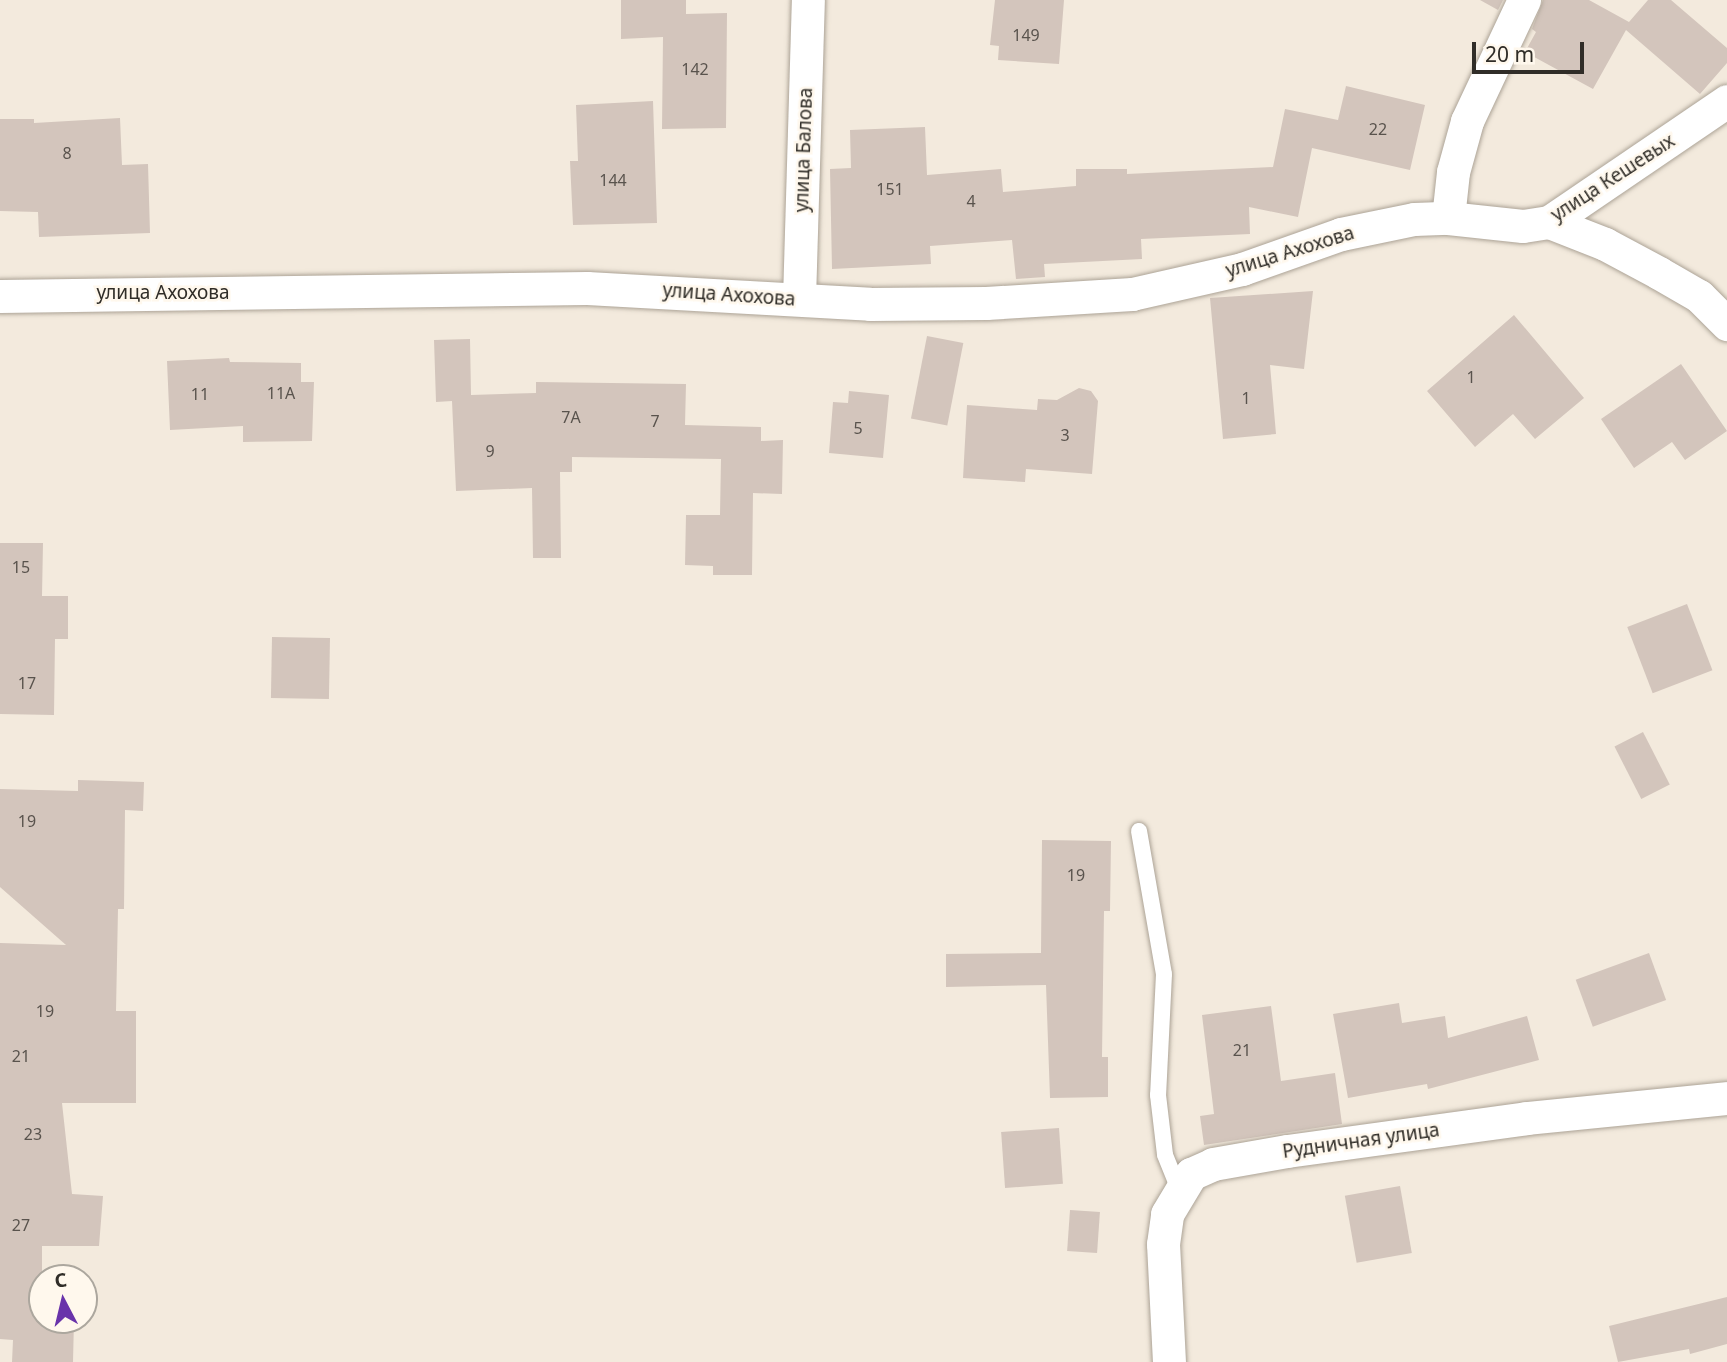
<!DOCTYPE html>
<meta charset="utf-8">
<style>
body{margin:0}
#map{position:relative;width:1727px;height:1362px;overflow:hidden;background:#f3eadd;font-family:"Noto Sans",sans-serif}
div>[style]{position:absolute}
[style*='--x']{left:calc(var(--x)*1px);top:calc(var(--y)*1px);width:calc(var(--w)*1px);rotate:calc(var(--a)*1deg)}
.building>*{inset:0;background:#d3c5bc;transform-origin:0 0}
.roads{filter:drop-shadow(0 0 2px #aca396) drop-shadow(0 0 2px #aca396)}
.lane>*{height:16px;margin:-8px;padding:0 8px;transform-origin:8px;border-radius:8px;background:#fff}
.street>*{height:33px;margin:-16.5px;padding:0 16.5px;transform-origin:16.5px;border-radius:16.5px;background:#fff}
span{translate:-50% -50%;white-space:nowrap;text-align:center;line-height:1.15;-webkit-text-stroke:5px #fff8ed;paint-order:stroke}
.number-label{font-size:16px;color:#59534d}
.number-label span{-webkit-text-stroke-width:0}
.street-label{font-size:19px;color:#302d28}
.north{position:absolute;left:28px;top:1264px;width:70px;height:70px;box-sizing:border-box;background:#fff8ed;border:2px solid #aca79e;border-radius:50%;rotate:353deg;font-size:19px;font-weight:700;line-height:28px;text-align:center;color:#302d28}
.north::after{content:'';display:block;margin:auto;width:24px;height:32px;background:#6933aa;clip-path:polygon(50% 0,100% 100%,50% 72%,0 100%)}
.scale{position:absolute;left:1472px;top:42px;width:112px;height:32px;box-sizing:border-box;border:4px solid #302d28;border-top:0;padding-left:9px;font-size:21px;line-height:24px;white-space:nowrap;color:#302d28;-webkit-text-stroke:5px #fff8ed;paint-order:stroke}
</style>
<div id="map">
<div class="building">
<i style="clip-path:polygon(621px 0,686px 0,686px 14px,727px 13px,726px 128px,662px 129px,663px 37px,621px 39px)"></i>
<i style="clip-path:polygon(995px 0,1064px 0,1059px 64px,998px 60px,999px 46px,990px 45px)"></i>
<i style="clip-path:polygon(1480px 0,1503px 0,1498px 10px)"></i>
<i style="clip-path:polygon(1543px 0,1589px 0,1629px 22px,1648px 0,1671px 0,1727px 48px,1727px 63px,1700px 94px,1626px 30px,1593px 89px,1525px 52px,1536px 32px,1532px 29px)"></i>
<i style="clip-path:polygon(1346px 86px,1425px 105px,1410px 170px,1312px 148px,1298px 217px,1249px 207px,1250px 234px,1141px 239px,1142px 259px,1044px 264px,1045px 277px,1016px 279px,1012px 240px,930px 246px,931px 264px,832px 269px,830px 169px,851px 168px,850px 130px,925px 127px,927px 175px,1001px 169px,1003px 192px,1076px 186px,1076px 169px,1127px 169px,1127px 174px,1273px 167px,1285px 109px,1338px 120px)"></i>
<i style="clip-path:polygon(653px 101px,657px 223px,573px 225px,570px 161px,578px 161px,576px 105px)"></i>
<i style="clip-path:polygon(120px 118px,122px 165px,148px 164px,150px 233px,39px 237px,38px 212px,0 211px,0 119px,34px 119px,34px 123px)"></i>
<i style="clip-path:polygon(1313px 291px,1304px 369px,1270px 365px,1276px 434px,1223px 439px,1210px 298px)"></i>
<i style="clip-path:polygon(1514px 315px,1584px 398px,1535px 439px,1513px 414px,1475px 447px,1427px 391px)"></i>
<i style="left:927px;top:336px;width:37px;height:84px;rotate:11deg"></i>
<i style="clip-path:polygon(470px 339px,471px 395px,536px 393px,536px 382px,686px 384px,685px 425px,761px 427px,761px 441px,783px 440px,782px 494px,753px 493px,752px 575px,713px 575px,713px 566px,685px 565px,686px 515px,720px 515px,721px 459px,572px 457px,572px 472px,560px 472px,561px 558px,533px 558px,532px 488px,456px 491px,452px 401px,436px 402px,434px 340px)"></i>
<i style="clip-path:polygon(229px 358px,230px 362px,301px 363px,301px 382px,314px 382px,312px 441px,243px 442px,243px 426px,170px 430px,167px 361px)"></i>
<i style="clip-path:polygon(1681px 364px,1727px 431px,1685px 460px,1672px 442px,1634px 468px,1601px 419px)"></i>
<i style="clip-path:polygon(1079px 388px,1091px 391px,1098px 401px,1092px 474px,1026px 469px,1025px 482px,963px 478px,967px 405px,1037px 410px,1038px 399px,1057px 400px)"></i>
<i style="clip-path:polygon(849px 391px,889px 395px,883px 458px,829px 453px,833px 402px,848px 403px)"></i>
<i style="clip-path:polygon(0 543px,43px 543px,42px 596px,68px 596px,68px 639px,55px 639px,54px 715px,0 714px)"></i>
<i style="left:1687px;top:604px;width:71px;height:64px;rotate:69deg"></i>
<i style="left:272px;top:637px;width:58px;height:61px;rotate:1deg"></i>
<i style="left:1643px;top:732px;width:59px;height:32px;rotate:63deg"></i>
<i style="clip-path:polygon(78px 780px,144px 782px,143px 811px,125px 810px,124px 909px,118px 909px,116px 1011px,136px 1011px,136px 1103px,62px 1103px,72px 1194px,103px 1196px,99px 1246px,42px 1246px,42px 1320px,74px 1320px,73px 1362px,12px 1362px,13px 1340px,0 1339px,0 943px,66px 945px,0 887px,0 789px,78px 791px)"></i>
<i style="clip-path:polygon(1042px 840px,1111px 841px,1110px 911px,1104px 911px,1102px 1057px,1108px 1057px,1108px 1097px,1050px 1098px,1046px 985px,946px 987px,946px 954px,1041px 953px)"></i>
<i style="left:1649px;top:953px;width:50px;height:78px;rotate:70deg"></i>
<i style="clip-path:polygon(1399px 1003px,1402px 1023px,1445px 1016px,1448px 1038px,1527px 1016px,1539px 1060px,1428px 1089px,1427px 1084px,1348px 1098px,1333px 1014px)"></i>
<i style="clip-path:polygon(1271px 1006px,1281px 1081px,1335px 1073px,1342px 1124px,1204px 1145px,1200px 1116px,1214px 1114px,1202px 1015px)"></i>
<i style="left:1059px;top:1128px;width:56px;height:58px;rotate:86deg"></i>
<i style="left:1400px;top:1186px;width:68px;height:56px;rotate:80deg"></i>
<i style="left:1070px;top:1210px;width:30px;height:41px;rotate:4deg"></i>
<i style="clip-path:polygon(1727px 1297px,1727px 1344px,1690px 1354px,1689px 1349px,1618px 1362px,1609px 1326px)"></i>
</div>
<div class="roads">
<div class="lane">
<i style="--x:1139;--y:831;--w:145;--a:80.1"></i>
<i style="--x:1164;--y:974;--w:121;--a:92.8"></i>
<i style="--x:1158;--y:1095;--w:60;--a:83.3"></i>
<i style="--x:1165;--y:1155;--w:37;--a:68"></i>
</div>
<div class="street">
<i style="--x:1448;--y:218;--w:46;--a:-83.8"></i>
<i style="--x:1453;--y:172;--w:53;--a:-74.6"></i>
<i style="--x:1467;--y:121;--w:134;--a:-64.8"></i>
<i style="--x:1549;--y:222;--w:60;--a:21.4"></i>
<i style="--x:1605;--y:244;--w:61;--a:28.2"></i>
<i style="--x:1659;--y:273;--w:46;--a:29.9"></i>
<i style="--x:1699;--y:296;--w:40;--a:45"></i>
<i style="--x:0;--y:296;--w:587;--a:-0.78"></i>
<i style="--x:587;--y:288;--w:283;--a:3.2"></i>
<i style="--x:870;--y:304;--w:116;--a:-0.5"></i>
<i style="--x:986;--y:303;--w:146;--a:-3.5"></i>
<i style="--x:1132;--y:294;--w:113;--a:-12.8"></i>
<i style="--x:1242;--y:269;--w:105;--a:-19.5"></i>
<i style="--x:1341;--y:234;--w:75;--a:-11.6"></i>
<i style="--x:1414;--y:219;--w:34;--a:-2"></i>
<i style="--x:1448;--y:218;--w:75;--a:6.1"></i>
<i style="--x:1523;--y:226;--w:26;--a:-9"></i>
<i style="--x:1549;--y:222;--w:215;--a:-34.2"></i>
<i style="--x:799;--y:299;--w:299;--a:-88.3"></i>
<i style="--x:1169;--y:1362;--w:118;--a:-92.9"></i>
<i style="--x:1163;--y:1244;--w:30;--a:-82"></i>
<i style="--x:1167;--y:1214;--w:47;--a:-59"></i>
<i style="--x:1191;--y:1174;--w:24;--a:-24"></i>
<i style="--x:1213;--y:1164;--w:75;--a:-10"></i>
<i style="--x:1287;--y:1151;--w:242;--a:-7.8"></i>
<i style="--x:1527;--y:1118;--w:201;--a:-5.7"></i>
</div>
</div>
<div class="number-label">
<span style="left:1026px;top:35px">149</span>
<span style="left:695px;top:69px">142</span>
<span style="left:1378px;top:129px">22</span>
<span style="left:67px;top:153px">8</span>
<span style="left:613px;top:180px">144</span>
<span style="left:890px;top:189px">151</span>
<span style="left:971px;top:201px">4</span>
<span style="left:1471px;top:377px">1</span>
<span style="left:281px;top:393px">11А</span>
<span style="left:200px;top:394px">11</span>
<span style="left:1246px;top:398px">1</span>
<span style="left:571px;top:417px">7А</span>
<span style="left:655px;top:421px">7</span>
<span style="left:858px;top:428px">5</span>
<span style="left:1065px;top:435px">3</span>
<span style="left:490px;top:451px">9</span>
<span style="left:21px;top:567px">15</span>
<span style="left:27px;top:683px">17</span>
<span style="left:27px;top:821px">19</span>
<span style="left:1076px;top:875px">19</span>
<span style="left:45px;top:1011px">19</span>
<span style="left:1242px;top:1050px">21</span>
<span style="left:21px;top:1056px">21</span>
<span style="left:33px;top:1134px">23</span>
<span style="left:21px;top:1225px">27</span>
</div>
<div class="street-label">
<span style="left:804px;top:150px;rotate:-88deg">улица Балова</span>
<span style="left:1613px;top:178px;rotate:-33deg">улица Кешевых</span>
<span style="left:1290px;top:252px;rotate:-17deg">улица Ахохова</span>
<span style="left:163px;top:293px">улица Ахохова</span>
<span style="left:729px;top:295px;rotate:4deg">улица Ахохова</span>
<span style="left:1361px;top:1141px;rotate:-8deg">Рудничная улица</span>
</div>
<div class="north">С</div>
<div class="scale">20 m</div>
</div>
